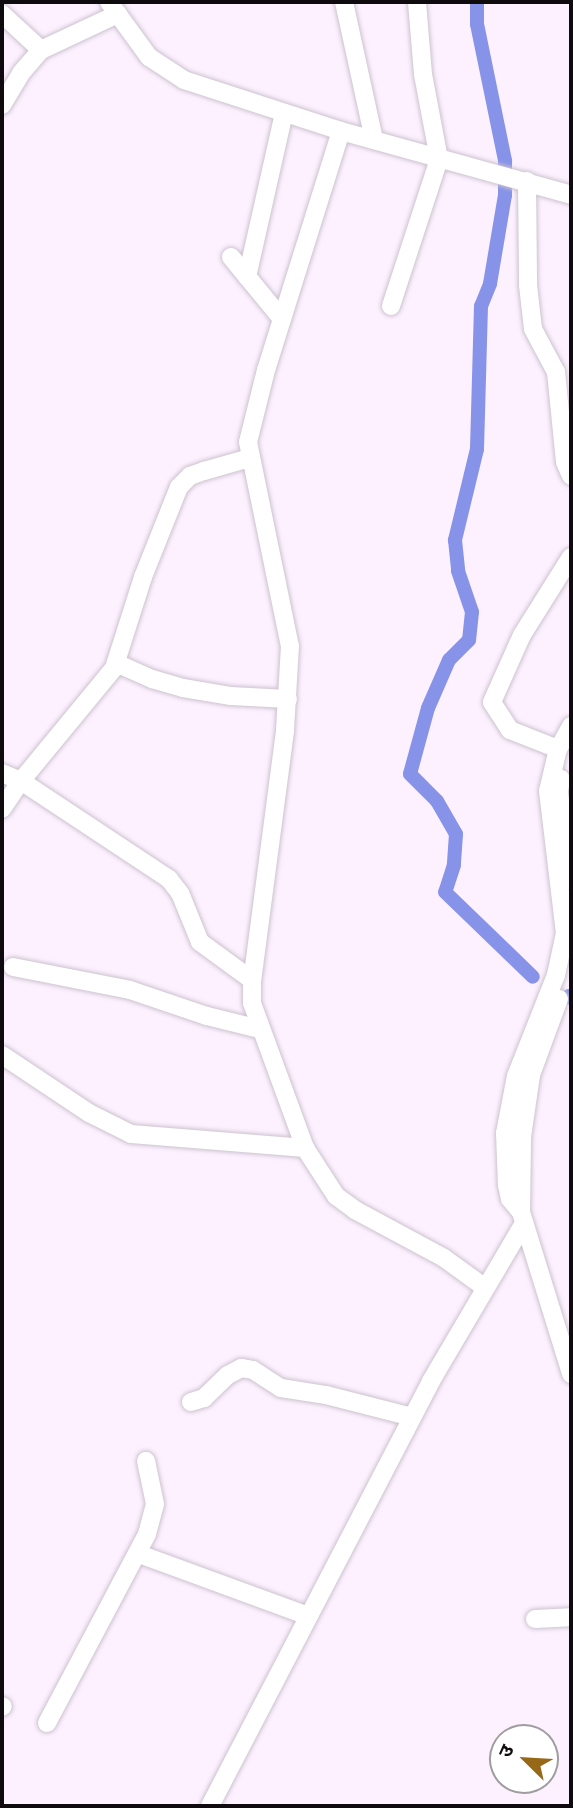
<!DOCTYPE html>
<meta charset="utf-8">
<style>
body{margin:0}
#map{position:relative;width:573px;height:1808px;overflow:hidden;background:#fdf1ff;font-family:Arial,"Noto Sans Devanagari",sans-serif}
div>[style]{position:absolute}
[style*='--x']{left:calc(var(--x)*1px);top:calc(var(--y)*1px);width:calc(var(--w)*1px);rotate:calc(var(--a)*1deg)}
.canal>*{height:14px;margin:-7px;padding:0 7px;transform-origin:7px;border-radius:7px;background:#8793e9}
.roads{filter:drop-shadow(0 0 2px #cdc2cf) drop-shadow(0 0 2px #cdc2cf)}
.minor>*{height:18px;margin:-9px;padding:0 9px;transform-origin:9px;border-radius:9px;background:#fff}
span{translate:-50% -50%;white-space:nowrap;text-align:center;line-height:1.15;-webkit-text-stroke:5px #fff;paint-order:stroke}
.frame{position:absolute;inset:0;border:4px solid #0e0a0e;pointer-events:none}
.north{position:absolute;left:489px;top:1724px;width:70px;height:70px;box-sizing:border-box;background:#fff;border:2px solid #9f9d9f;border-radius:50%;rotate:294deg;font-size:19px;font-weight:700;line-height:28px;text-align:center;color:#0e0a0e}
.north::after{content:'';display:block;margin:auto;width:24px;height:32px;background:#986819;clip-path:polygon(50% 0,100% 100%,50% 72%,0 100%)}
</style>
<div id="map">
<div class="canal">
<i style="--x:477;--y:2;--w:22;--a:90"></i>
<i style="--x:477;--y:24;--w:140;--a:78.4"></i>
<i style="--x:505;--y:161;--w:34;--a:90"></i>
<i style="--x:505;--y:195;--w:90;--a:99.6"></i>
<i style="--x:490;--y:284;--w:24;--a:112"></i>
<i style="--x:481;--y:306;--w:143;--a:91.6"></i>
<i style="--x:477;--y:449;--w:94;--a:103.6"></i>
<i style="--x:455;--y:540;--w:31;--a:84"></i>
<i style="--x:458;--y:571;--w:43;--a:71.1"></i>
<i style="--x:472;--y:612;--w:28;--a:96"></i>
<i style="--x:469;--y:640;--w:28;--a:135"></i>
<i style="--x:449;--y:660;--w:52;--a:113.6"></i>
<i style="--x:428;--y:708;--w:68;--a:105.3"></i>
<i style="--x:410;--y:774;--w:38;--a:45"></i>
<i style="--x:437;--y:801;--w:38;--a:60"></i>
<i style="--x:456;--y:834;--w:31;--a:94"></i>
<i style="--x:454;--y:865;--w:28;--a:108"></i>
<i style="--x:445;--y:892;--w:122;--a:44"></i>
<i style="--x:569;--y:996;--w:3;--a:45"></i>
</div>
<div class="roads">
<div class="minor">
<i style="--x:109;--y:2;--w:68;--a:54"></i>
<i style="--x:149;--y:57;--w:42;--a:33.3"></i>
<i style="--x:184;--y:80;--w:165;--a:18"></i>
<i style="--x:341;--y:131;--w:239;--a:15.5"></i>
<i style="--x:344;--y:2;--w:141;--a:77.7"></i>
<i style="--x:2;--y:14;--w:53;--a:42.7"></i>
<i style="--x:2;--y:105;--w:37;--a:-59"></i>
<i style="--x:21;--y:73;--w:30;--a:-49"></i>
<i style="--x:41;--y:50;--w:85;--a:-25.1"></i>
<i style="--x:341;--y:131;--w:250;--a:107.4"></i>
<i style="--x:266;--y:370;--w:74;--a:104"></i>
<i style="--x:248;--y:442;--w:208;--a:78.4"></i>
<i style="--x:290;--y:646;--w:85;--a:93.4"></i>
<i style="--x:285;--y:731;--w:251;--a:97.5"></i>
<i style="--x:252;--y:980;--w:23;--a:90"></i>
<i style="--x:252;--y:1003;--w:154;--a:69.9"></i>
<i style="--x:305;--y:1148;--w:57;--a:57.1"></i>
<i style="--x:336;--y:1196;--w:24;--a:36"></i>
<i style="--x:355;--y:1210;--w:101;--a:28.3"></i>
<i style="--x:444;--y:1258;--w:49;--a:35.9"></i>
<i style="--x:527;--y:181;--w:104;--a:89.4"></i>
<i style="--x:528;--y:285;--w:44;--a:83.5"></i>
<i style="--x:533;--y:329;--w:49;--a:61.9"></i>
<i style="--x:556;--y:372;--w:90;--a:84.3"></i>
<i style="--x:565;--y:462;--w:15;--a:67"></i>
<i style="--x:231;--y:257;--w:80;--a:50.6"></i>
<i style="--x:247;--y:277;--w:168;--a:-77.3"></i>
<i style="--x:391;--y:306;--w:155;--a:-71.9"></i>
<i style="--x:439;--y:159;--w:86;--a:-100.7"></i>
<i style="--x:423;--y:74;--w:72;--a:-94.8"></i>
<i style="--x:116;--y:663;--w:39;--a:24"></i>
<i style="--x:152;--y:679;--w:32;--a:16"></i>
<i style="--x:183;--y:688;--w:49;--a:9.5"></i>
<i style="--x:231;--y:696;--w:57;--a:3"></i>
<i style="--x:571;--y:726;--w:26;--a:119"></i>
<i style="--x:558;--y:749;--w:43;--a:103.4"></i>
<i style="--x:548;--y:791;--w:143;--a:83.2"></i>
<i style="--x:565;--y:933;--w:43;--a:102.1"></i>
<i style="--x:556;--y:975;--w:109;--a:111.6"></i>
<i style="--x:516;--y:1076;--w:58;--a:100.9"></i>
<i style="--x:505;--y:1133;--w:52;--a:87.8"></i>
<i style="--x:507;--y:1185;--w:14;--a:78"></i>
<i style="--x:510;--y:1199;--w:17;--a:50"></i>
<i style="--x:521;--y:1212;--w:170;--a:72.8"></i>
<i style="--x:558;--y:749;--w:52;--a:-158.4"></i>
<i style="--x:510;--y:730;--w:33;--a:-123"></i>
<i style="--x:492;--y:702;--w:73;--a:-65.9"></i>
<i style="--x:522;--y:635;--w:92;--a:-57.9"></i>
<i style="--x:2;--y:773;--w:21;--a:23"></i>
<i style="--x:21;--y:781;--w:178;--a:33.5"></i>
<i style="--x:169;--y:879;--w:18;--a:52"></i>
<i style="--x:180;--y:893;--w:53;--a:67.8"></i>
<i style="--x:200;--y:942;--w:64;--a:36.2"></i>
<i style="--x:561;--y:779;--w:13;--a:99"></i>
<i style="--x:559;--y:792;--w:89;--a:82.9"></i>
<i style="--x:2;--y:809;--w:34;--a:-56"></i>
<i style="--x:21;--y:781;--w:146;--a:-50.5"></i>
<i style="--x:114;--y:668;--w:96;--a:-72.3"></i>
<i style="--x:143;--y:577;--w:97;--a:-68.2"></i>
<i style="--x:179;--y:487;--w:16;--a:-45"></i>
<i style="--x:190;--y:476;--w:15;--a:-20"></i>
<i style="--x:204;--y:471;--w:48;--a:-15.8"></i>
<i style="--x:13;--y:967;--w:119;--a:11.1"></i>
<i style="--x:130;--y:990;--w:81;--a:18.7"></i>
<i style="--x:207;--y:1016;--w:54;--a:14"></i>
<i style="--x:2;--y:1055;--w:105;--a:33.7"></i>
<i style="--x:89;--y:1113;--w:47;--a:26.6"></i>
<i style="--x:131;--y:1134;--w:175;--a:4.6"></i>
<i style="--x:521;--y:1212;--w:75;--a:-89.2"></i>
<i style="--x:522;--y:1137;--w:63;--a:-81.7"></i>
<i style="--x:531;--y:1075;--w:81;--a:-69.8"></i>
<i style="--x:191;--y:1402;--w:14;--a:-17"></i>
<i style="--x:204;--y:1398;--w:33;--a:-44"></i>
<i style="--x:228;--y:1375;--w:15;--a:-28"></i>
<i style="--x:241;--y:1368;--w:12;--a:9"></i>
<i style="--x:253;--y:1370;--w:33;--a:33"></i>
<i style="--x:281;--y:1388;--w:46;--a:8.8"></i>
<i style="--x:326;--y:1395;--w:89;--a:14.3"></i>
<i style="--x:139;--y:1554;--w:180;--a:20.1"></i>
<i style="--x:535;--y:1619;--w:36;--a:-3"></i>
<i style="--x:2;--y:1707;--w:1;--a:-45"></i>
<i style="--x:47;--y:1723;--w:214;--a:-62.1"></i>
<i style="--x:147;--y:1534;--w:31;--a:-75"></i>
<i style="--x:155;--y:1504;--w:44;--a:-101.8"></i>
<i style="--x:210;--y:1806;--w:479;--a:-62.5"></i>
<i style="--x:431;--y:1381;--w:183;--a:-59.5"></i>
</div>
</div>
<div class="frame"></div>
<div class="north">उ</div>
</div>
